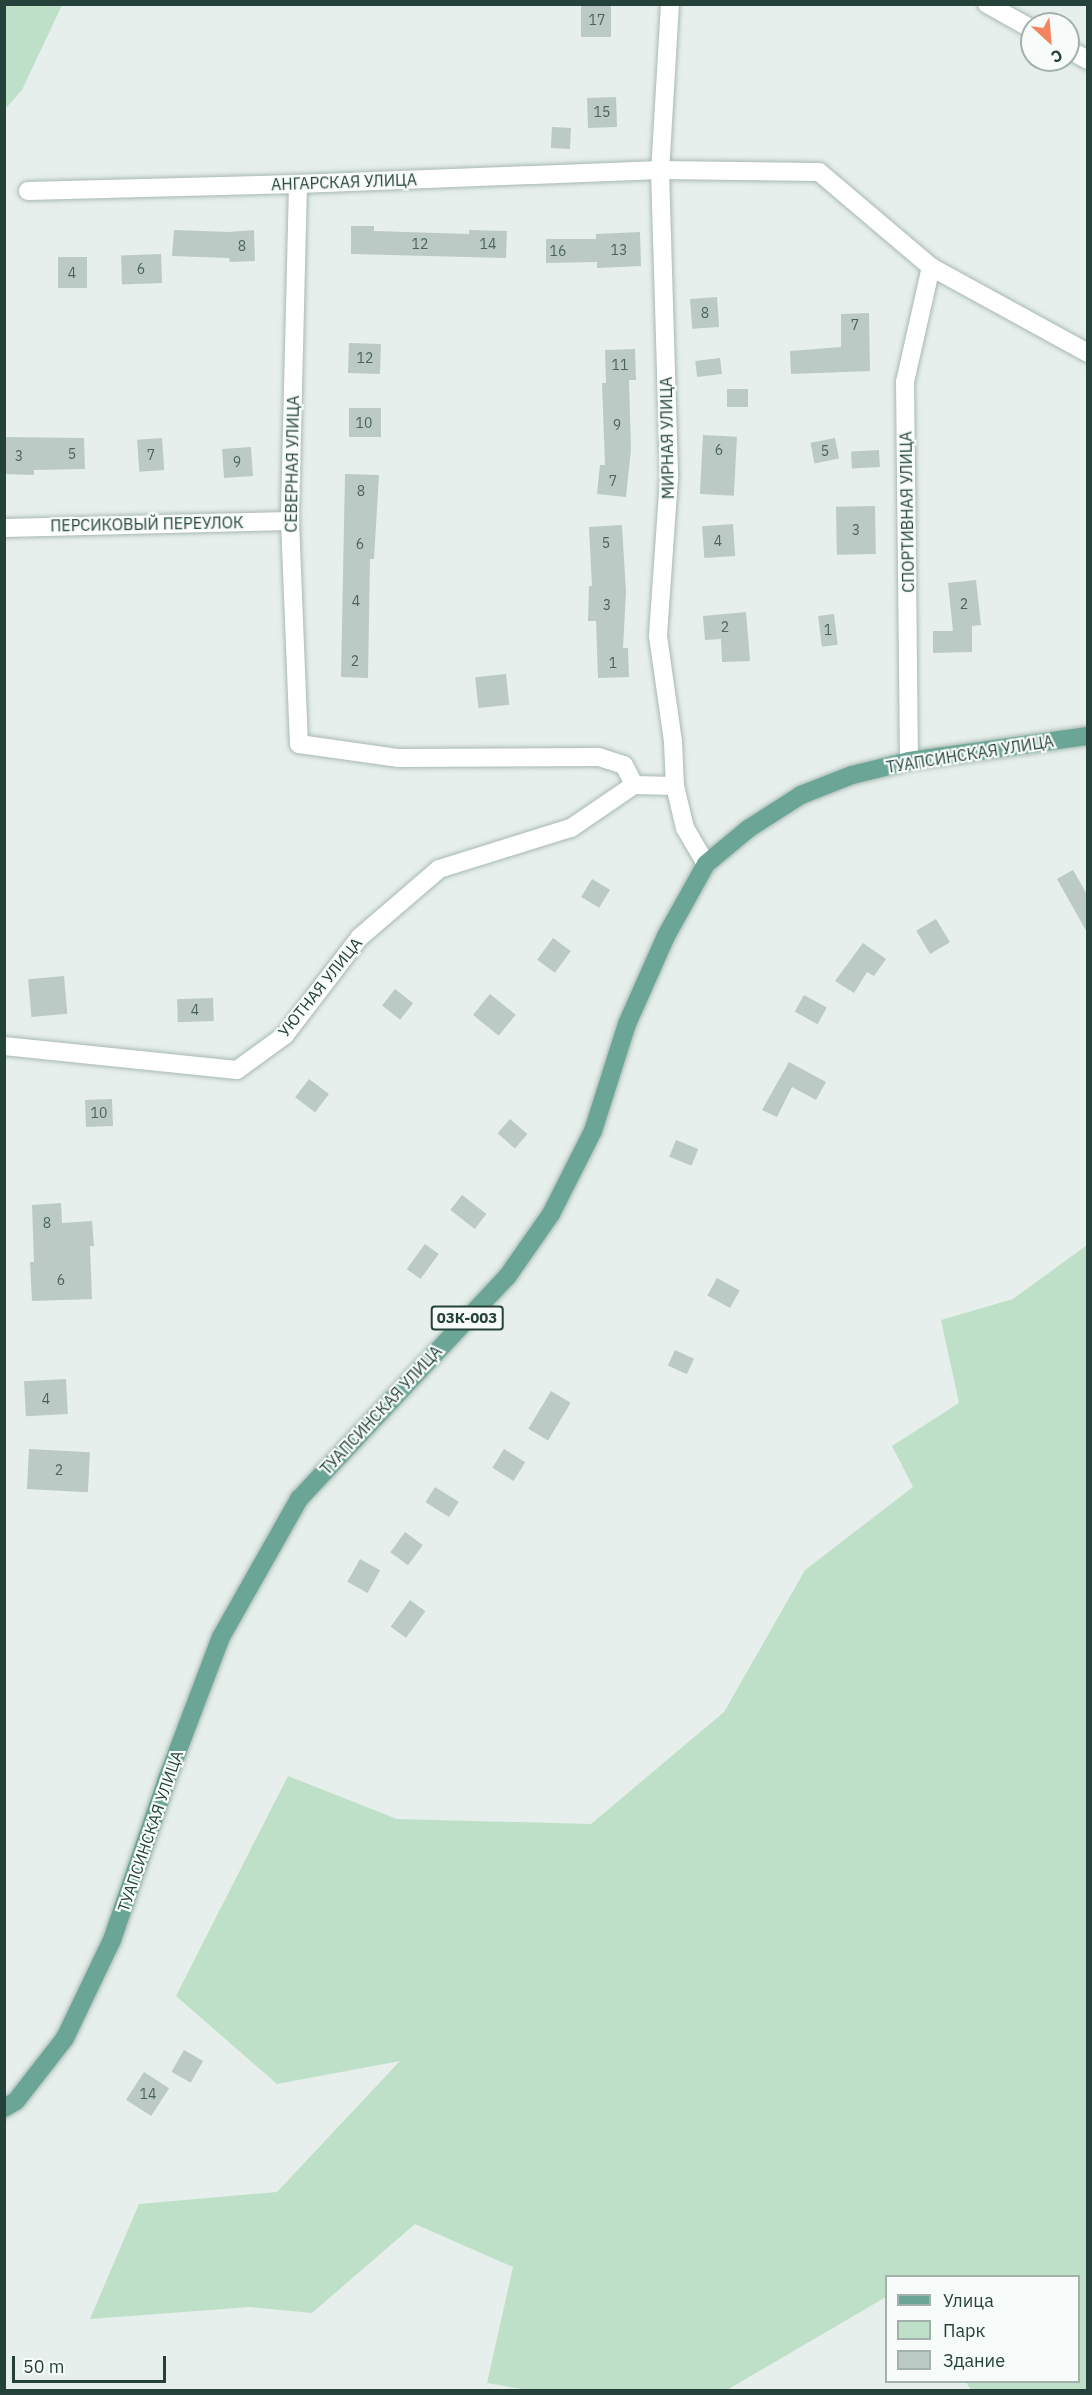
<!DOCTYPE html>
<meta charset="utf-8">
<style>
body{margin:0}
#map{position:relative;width:1092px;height:2395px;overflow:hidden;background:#e6efeb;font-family:"IBM Plex Sans",sans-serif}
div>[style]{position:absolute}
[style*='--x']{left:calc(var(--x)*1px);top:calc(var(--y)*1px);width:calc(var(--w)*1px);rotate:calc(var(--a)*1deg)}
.green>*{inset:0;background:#bfe0c8}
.building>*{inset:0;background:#bbcac4;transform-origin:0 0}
.roads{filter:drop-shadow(0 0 2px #a8b8b2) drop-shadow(0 0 2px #a8b8b2)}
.minor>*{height:18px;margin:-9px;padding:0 9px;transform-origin:9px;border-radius:9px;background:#fff}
.major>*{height:18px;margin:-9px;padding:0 9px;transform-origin:9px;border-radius:9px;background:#6aa596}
span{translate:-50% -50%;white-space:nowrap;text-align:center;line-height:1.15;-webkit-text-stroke:4.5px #f7fbf9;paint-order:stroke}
.number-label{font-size:14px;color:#4a645c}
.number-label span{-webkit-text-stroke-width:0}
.shield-label span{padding:2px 4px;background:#f7fbf9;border:2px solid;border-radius:4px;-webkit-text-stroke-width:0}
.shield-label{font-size:15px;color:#24423a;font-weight:700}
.street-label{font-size:16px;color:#24423a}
.frame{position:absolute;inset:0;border:6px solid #24423a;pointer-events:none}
.legend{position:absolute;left:885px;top:2275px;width:195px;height:108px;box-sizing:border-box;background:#f7fbf9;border:2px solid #a3b1ad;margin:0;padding:8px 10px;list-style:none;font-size:18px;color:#24423a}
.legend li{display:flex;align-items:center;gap:12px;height:30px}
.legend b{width:30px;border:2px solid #a3b1ad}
.north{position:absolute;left:1020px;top:12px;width:60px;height:60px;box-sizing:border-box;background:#f7fbf9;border:2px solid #a3b1ad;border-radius:50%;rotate:154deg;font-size:16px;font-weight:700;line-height:24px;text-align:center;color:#24423a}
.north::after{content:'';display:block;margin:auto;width:21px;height:27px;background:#f4845f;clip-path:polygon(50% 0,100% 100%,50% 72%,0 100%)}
.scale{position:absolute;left:12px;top:2356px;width:154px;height:27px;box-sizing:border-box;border:3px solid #24423a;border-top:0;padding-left:8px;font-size:18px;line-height:21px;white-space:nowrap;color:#24423a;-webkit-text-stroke:4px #f7fbf9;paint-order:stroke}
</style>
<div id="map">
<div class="green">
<i style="clip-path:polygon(5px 4px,62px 5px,22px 90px,5px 109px)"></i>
<i style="clip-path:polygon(1087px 1245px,1087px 2390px,971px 2390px,966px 2382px,1078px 2382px,1078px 2276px,886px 2276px,886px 2297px,727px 2390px,527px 2390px,487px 2383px,513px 2267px,415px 2224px,312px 2313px,250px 2307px,90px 2319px,139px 2204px,277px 2192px,400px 2061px,277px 2084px,176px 1996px,288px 1776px,397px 1819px,591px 1824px,724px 1712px,805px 1570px,913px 1487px,892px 1446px,959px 1403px,941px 1320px,1013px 1299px)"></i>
</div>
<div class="building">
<i style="left:581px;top:4px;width:30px;height:33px"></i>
<i style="left:616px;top:97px;width:30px;height:29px;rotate:88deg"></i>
<i style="left:552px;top:127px;width:19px;height:21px;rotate:3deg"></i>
<i style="clip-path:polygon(351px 226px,374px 226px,374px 231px,469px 234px,469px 230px,507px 231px,506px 258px,351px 254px)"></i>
<i style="clip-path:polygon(174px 230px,229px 232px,254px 230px,255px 261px,230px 262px,229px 258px,172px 256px)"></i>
<i style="clip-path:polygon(640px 232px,641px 266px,597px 268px,597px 262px,546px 263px,546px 239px,596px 239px,596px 234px)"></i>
<i style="left:161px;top:254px;width:29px;height:40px;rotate:88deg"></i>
<i style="left:58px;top:257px;width:29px;height:31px"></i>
<i style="left:717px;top:297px;width:30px;height:27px;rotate:86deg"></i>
<i style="clip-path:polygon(869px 313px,870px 371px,791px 374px,790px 351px,841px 347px,841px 314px)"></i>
<i style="left:349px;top:343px;width:32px;height:30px;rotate:2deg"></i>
<i style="clip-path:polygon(635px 349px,636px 380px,629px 380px,631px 449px,626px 497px,597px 494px,600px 465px,605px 465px,602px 383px,606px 383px,605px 350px)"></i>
<i style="left:720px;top:358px;width:16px;height:25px;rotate:83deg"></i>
<i style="left:727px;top:389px;width:21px;height:18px"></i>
<i style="left:349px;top:408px;width:32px;height:29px"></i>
<i style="left:703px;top:435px;width:34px;height:59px;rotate:3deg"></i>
<i style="clip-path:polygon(4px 437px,84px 438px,85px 469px,34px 470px,34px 475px,4px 474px)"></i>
<i style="left:162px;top:438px;width:32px;height:25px;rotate:86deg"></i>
<i style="left:835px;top:438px;width:21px;height:25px;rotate:79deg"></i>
<i style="left:251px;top:447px;width:29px;height:29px;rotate:86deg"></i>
<i style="left:879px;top:450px;width:17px;height:28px;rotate:87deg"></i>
<i style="clip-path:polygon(345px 474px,379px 475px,374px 559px,370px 559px,368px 678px,341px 677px)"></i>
<i style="left:875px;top:506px;width:48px;height:39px;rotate:89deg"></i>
<i style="left:733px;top:524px;width:32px;height:31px;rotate:86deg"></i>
<i style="clip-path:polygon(622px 525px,626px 592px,623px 648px,628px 648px,629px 677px,598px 678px,596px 621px,588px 621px,589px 586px,592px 586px,589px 527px)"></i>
<i style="clip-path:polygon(976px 580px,981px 625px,972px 626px,972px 652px,933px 653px,933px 631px,953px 631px,948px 583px)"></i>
<i style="clip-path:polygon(746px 612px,750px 661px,722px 662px,721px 639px,705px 640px,703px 616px)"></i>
<i style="left:834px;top:614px;width:31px;height:16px;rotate:83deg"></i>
<i style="left:506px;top:674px;width:31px;height:31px;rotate:84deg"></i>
<i style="clip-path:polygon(1073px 870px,1088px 896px,1088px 934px,1057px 879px)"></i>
<i style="left:592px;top:879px;width:21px;height:21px;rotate:31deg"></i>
<i style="left:936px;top:919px;width:27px;height:23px;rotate:59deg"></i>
<i style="left:553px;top:938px;width:22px;height:27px;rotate:36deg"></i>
<i style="clip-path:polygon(863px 943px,886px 959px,874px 976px,867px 972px,854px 993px,835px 981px)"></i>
<i style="left:64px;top:976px;width:38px;height:36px;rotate:85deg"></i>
<i style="left:395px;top:989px;width:23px;height:21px;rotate:38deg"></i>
<i style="left:490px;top:994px;width:33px;height:27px;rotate:39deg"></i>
<i style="left:804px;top:995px;width:26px;height:19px;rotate:29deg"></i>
<i style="left:213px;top:998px;width:23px;height:36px;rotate:88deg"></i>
<i style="clip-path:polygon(789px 1062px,826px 1082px,816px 1100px,792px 1087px,777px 1117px,762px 1110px)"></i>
<i style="left:309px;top:1079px;width:25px;height:23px;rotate:37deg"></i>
<i style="left:112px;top:1099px;width:27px;height:27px;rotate:88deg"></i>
<i style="left:510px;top:1119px;width:23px;height:19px;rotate:41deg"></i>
<i style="left:676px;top:1140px;width:24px;height:18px;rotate:22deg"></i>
<i style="left:462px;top:1195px;width:31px;height:19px;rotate:38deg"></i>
<i style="clip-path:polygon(61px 1203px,62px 1223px,92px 1221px,94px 1246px,90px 1246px,92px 1299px,32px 1301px,30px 1262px,34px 1262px,32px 1205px)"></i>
<i style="left:425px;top:1244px;width:17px;height:31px;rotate:36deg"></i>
<i style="left:717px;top:1278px;width:26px;height:20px;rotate:29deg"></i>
<i style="left:675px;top:1350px;width:21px;height:17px;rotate:25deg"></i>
<i style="left:66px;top:1379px;width:35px;height:42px;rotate:87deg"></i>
<i style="left:551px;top:1391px;width:23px;height:44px;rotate:31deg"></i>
<i style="left:29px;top:1449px;width:61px;height:40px;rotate:3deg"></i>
<i style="left:504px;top:1449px;width:25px;height:22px;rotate:32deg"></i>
<i style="left:435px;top:1487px;width:28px;height:18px;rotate:32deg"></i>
<i style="left:405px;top:1532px;width:22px;height:25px;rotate:36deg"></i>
<i style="left:360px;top:1559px;width:23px;height:26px;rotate:29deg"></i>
<i style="left:410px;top:1600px;width:19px;height:33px;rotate:36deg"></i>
<i style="left:184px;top:2050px;width:22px;height:25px;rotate:30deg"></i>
<i style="left:144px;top:2072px;width:30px;height:33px;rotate:33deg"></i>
</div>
<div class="roads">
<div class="minor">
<i style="--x:670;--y:4;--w:166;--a:93.4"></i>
<i style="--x:660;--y:170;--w:308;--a:88.3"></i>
<i style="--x:669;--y:478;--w:158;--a:94"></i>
<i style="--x:658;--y:636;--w:107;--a:81.9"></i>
<i style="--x:673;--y:742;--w:44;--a:87.4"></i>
<i style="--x:675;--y:786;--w:43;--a:76.6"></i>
<i style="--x:685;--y:828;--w:42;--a:59.7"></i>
<i style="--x:987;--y:4;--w:51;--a:29.1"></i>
<i style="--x:1068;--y:49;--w:23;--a:29"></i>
<i style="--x:298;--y:184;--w:337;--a:91.4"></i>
<i style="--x:290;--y:521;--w:223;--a:87.7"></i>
<i style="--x:299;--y:744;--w:101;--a:8"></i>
<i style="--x:399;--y:758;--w:200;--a:-0.3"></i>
<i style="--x:599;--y:757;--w:26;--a:18"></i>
<i style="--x:624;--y:765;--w:22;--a:63"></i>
<i style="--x:28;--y:191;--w:270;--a:-1.5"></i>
<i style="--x:298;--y:184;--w:362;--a:-2.2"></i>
<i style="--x:660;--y:170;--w:159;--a:0.7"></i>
<i style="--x:819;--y:172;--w:147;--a:40.3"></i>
<i style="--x:931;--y:267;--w:179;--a:28.7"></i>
<i style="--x:4;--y:528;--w:286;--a:-1.4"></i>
<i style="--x:909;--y:761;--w:379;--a:-90.6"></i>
<i style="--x:905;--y:382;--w:118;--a:-77.3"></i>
<i style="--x:4;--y:1046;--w:234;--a:5.9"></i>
<i style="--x:237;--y:1070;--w:59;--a:-36.1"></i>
<i style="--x:285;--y:1035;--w:123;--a:-52.6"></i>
<i style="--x:360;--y:937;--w:104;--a:-40.7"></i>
<i style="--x:439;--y:869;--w:138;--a:-17.3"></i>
<i style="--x:571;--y:828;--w:76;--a:-34.3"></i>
<i style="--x:634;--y:785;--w:41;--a:1.4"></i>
</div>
<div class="major">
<i style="--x:4;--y:2108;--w:14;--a:-30"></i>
<i style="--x:16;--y:2101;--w:80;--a:-52.1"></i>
<i style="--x:65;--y:2038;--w:109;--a:-64.4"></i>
<i style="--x:112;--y:1940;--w:170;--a:-71.1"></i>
<i style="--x:167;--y:1779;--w:152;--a:-69.2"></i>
<i style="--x:221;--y:1637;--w:159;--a:-60.5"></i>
<i style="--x:299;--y:1499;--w:304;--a:-46.9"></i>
<i style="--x:507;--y:1277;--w:77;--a:-55.1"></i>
<i style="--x:551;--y:1214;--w:93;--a:-63.2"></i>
<i style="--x:593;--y:1131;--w:112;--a:-72.4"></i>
<i style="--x:627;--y:1024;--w:96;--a:-66.1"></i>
<i style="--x:666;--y:936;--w:82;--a:-60.9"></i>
<i style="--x:706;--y:864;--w:55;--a:-39.8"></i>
<i style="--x:748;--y:829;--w:63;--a:-32.7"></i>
<i style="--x:801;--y:795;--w:55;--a:-21.4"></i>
<i style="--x:852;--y:775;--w:59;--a:-13.8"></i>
<i style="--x:909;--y:761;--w:181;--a:-8"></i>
</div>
</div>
<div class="number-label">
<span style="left:597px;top:20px">17</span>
<span style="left:602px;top:112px">15</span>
<span style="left:420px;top:244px">12</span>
<span style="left:488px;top:244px">14</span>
<span style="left:242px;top:246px">8</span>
<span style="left:619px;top:250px">13</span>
<span style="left:558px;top:251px">16</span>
<span style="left:141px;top:269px">6</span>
<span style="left:72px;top:273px">4</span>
<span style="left:705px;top:313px">8</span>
<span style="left:855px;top:325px">7</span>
<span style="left:365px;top:358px">12</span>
<span style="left:620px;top:365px">11</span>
<span style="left:364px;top:423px">10</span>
<span style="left:617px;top:425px">9</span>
<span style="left:719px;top:450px">6</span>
<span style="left:825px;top:451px">5</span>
<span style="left:72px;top:454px">5</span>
<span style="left:151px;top:455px">7</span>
<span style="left:19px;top:456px">3</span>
<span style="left:237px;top:462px">9</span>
<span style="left:613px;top:481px">7</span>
<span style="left:361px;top:491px">8</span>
<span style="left:856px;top:530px">3</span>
<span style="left:718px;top:541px">4</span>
<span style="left:606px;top:543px">5</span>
<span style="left:360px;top:544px">6</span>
<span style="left:356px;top:601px">4</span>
<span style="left:964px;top:604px">2</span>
<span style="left:607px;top:605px">3</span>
<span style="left:725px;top:627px">2</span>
<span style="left:828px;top:630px">1</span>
<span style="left:355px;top:661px">2</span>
<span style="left:613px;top:663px">1</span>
<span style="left:195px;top:1010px">4</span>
<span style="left:99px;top:1113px">10</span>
<span style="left:47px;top:1223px">8</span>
<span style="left:61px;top:1280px">6</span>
<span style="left:46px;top:1399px">4</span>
<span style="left:59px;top:1470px">2</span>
<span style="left:148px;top:2094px">14</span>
</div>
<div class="shield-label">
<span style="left:467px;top:1318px">03К-003</span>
</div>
<div class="street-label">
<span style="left:344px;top:182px;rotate:-2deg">АНГАРСКАЯ УЛИЦА</span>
<span style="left:667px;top:438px;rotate:-91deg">МИРНАЯ УЛИЦА</span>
<span style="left:292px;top:464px;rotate:-89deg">СЕВЕРНАЯ УЛИЦА</span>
<span style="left:907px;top:512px;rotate:-91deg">СПОРТИВНАЯ УЛИЦА</span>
<span style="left:147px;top:524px;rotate:-1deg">ПЕРСИКОВЫЙ ПЕРЕУЛОК</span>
<span style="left:970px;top:754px;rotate:-9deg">ТУАПСИНСКАЯ УЛИЦА</span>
<span style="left:320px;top:987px;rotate:-51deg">УЮТНАЯ УЛИЦА</span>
<span style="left:381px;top:1410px;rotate:-47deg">ТУАПСИНСКАЯ УЛИЦА</span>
<span style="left:150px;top:1831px;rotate:-71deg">ТУАПСИНСКАЯ УЛИЦА</span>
</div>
<div class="frame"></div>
<ul class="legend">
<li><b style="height:8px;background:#6aa596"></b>Улица</li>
<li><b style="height:16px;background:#bfe0c8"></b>Парк</li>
<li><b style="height:16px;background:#bbcac4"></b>Здание</li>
</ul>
<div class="north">С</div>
<div class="scale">50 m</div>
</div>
